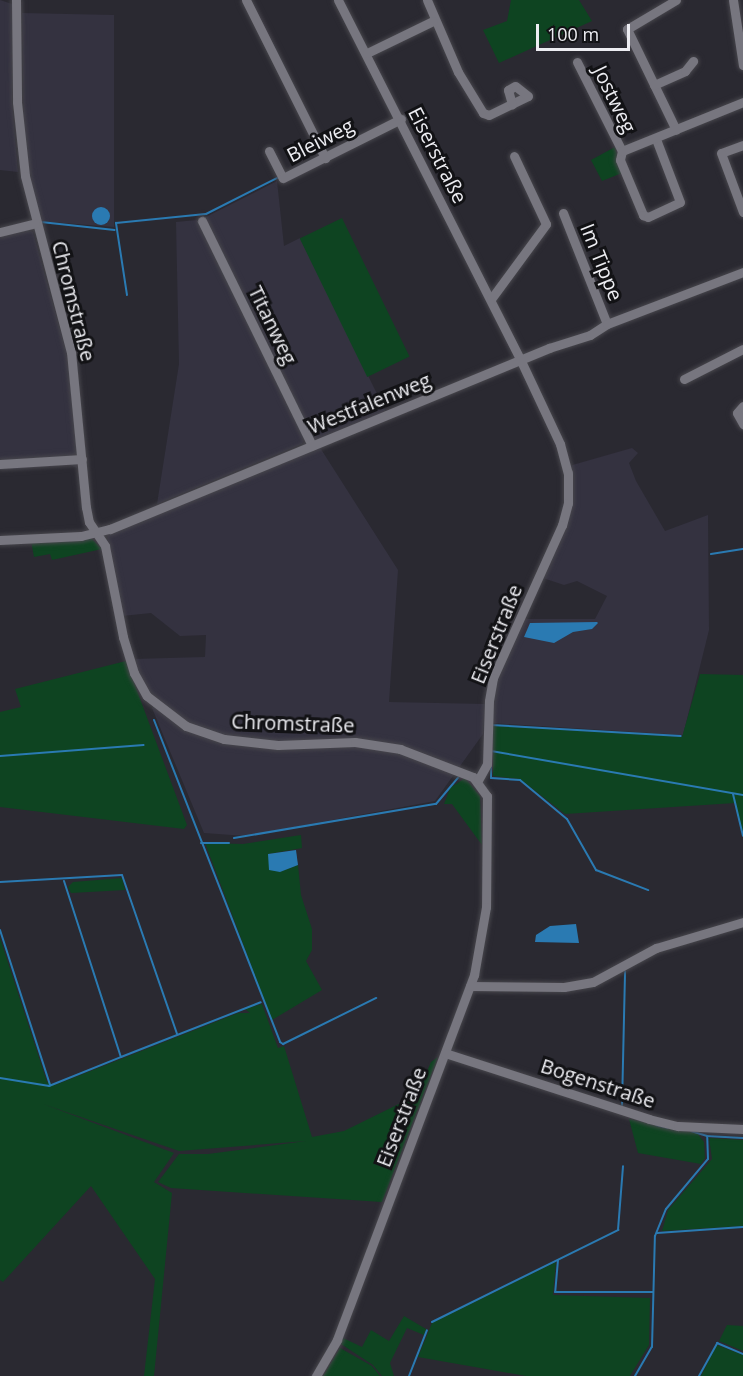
<!DOCTYPE html>
<meta charset="utf-8">
<style>
body{margin:0}
#map{position:relative;width:743px;height:1376px;overflow:hidden;background:#2a2931;font-family:"Open Sans",sans-serif}
div>[style]{position:absolute}
[style*='--x']{left:calc(var(--x)*1px);top:calc(var(--y)*1px);width:calc(var(--w)*1px);rotate:calc(var(--a)*1deg)}
.built>*{inset:0;background:#343240}
.green>*{inset:0;background:#0e4421;transform-origin:0 0}
.water>*{inset:0;background:#2a7ab2}
.round{border-radius:50%}
.stream>*{height:2px;margin:-1px;padding:0 1px;transform-origin:1px;border-radius:1px;background:#2a7ab2}
.roads{filter:drop-shadow(0 0 2px #47464c) drop-shadow(0 0 2px #47464c)}
.minor>*{height:9px;margin:-4.5px;padding:0 4.5px;transform-origin:4.5px;border-radius:4.5px;background:#77767f}
span{translate:-50% -50%;white-space:nowrap;text-align:center;line-height:1.15;-webkit-text-stroke:6px #121215;paint-order:stroke}
.street-label{font-size:20px;color:#ededf2}
.scale{position:absolute;left:536px;top:24px;width:94px;height:27px;box-sizing:border-box;border:3px solid #ededf2;border-top:0;padding-left:8px;font-size:18px;line-height:21px;white-space:nowrap;color:#ededf2;-webkit-text-stroke:4px #121215;paint-order:stroke}
</style>
<div id="map">
<div class="built">
<i style="clip-path:polygon(0 0,12px 4px,12px 103px,18px 172px,0 170px)"></i>
<i style="clip-path:polygon(22px 13px,114px 15px,114px 227px,38px 221px,24px 140px)"></i>
<i style="clip-path:polygon(277px 181px,284px 246px,300px 238px,386px 412px,317px 440px,312px 438px,204px 218px)"></i>
<i style="clip-path:polygon(197px 220px,305px 438px,302px 444px,157px 504px,179px 364px,176px 222px)"></i>
<i style="clip-path:polygon(25px 228px,33px 232px,66px 351px,75px 407px,77px 468px,70px 465px,0 470px,0 234px)"></i>
<i style="clip-path:polygon(319px 446px,398px 570px,389px 702px,485px 704px,483px 734px,435px 801px,246px 836px,204px 833px,152px 708px,157px 702px,147px 691px,133px 659px,205px 657px,206px 635px,180px 636px,151px 613px,122px 616px,107px 535px)"></i>
<i style="clip-path:polygon(632px 448px,638px 453px,629px 463px,636px 481px,665px 531px,708px 515px,709px 630px,683px 735px,492px 723px,497px 678px,523px 619px,595px 619px,607px 596px,577px 581px,564px 585px,543px 578px,569px 522px,569px 466px)"></i>
</div>
<div class="green">
<i style="clip-path:polygon(511px 0,579px 0,592px 21px,499px 63px,483px 30px,507px 21px)"></i>
<i style="clip-path:polygon(615px 147px,622px 173px,602px 181px,591px 160px)"></i>
<i style="left:342px;top:218px;width:154px;height:47px;rotate:64deg"></i>
<i style="clip-path:polygon(92px 539px,102px 549px,52px 560px,50px 554px,34px 557px,31px 541px)"></i>
<i style="clip-path:polygon(126px 661px,187px 825px,184px 829px,0 807px,0 712px,21px 707px,15px 689px)"></i>
<i style="clip-path:polygon(700px 674px,743px 675px,743px 833px,735px 803px,565px 814px,520px 779px,493px 776px,493px 726px,682px 737px)"></i>
<i style="clip-path:polygon(465px 778px,480px 796px,482px 845px,452px 804px,444px 804px,450px 788px)"></i>
<i style="clip-path:polygon(301px 835px,302px 848px,268px 854px,279px 872px,298px 865px,301px 895px,312px 929px,312px 950px,306px 961px,322px 990px,272px 1020px,205px 843px,243px 844px)"></i>
<i style="clip-path:polygon(122px 878px,125px 890px,71px 893px,68px 887px,73px 882px)"></i>
<i style="clip-path:polygon(0 938px,47px 1082px,55px 1085px,238px 1013px,250px 1013px,245px 1009px,262px 1004px,278px 1048px,284px 1046px,312px 1137px,344px 1131px,417px 1095px,431px 1062px,438px 1057px,382px 1202px,171px 1188px,158px 1182px,179px 1154px,208px 1154px,306px 1141px,179px 1151px,43px 1104px,174px 1153px,154px 1182px,172px 1193px,154px 1376px,144px 1376px,155px 1279px,91px 1186px,3px 1282px,0 1280px)"></i>
<i style="clip-path:polygon(629px 1119px,697px 1133px,704px 1142px,705px 1158px,701px 1164px,638px 1153px)"></i>
<i style="clip-path:polygon(709px 1138px,743px 1140px,743px 1226px,662px 1231px,668px 1210px,712px 1159px)"></i>
<i style="clip-path:polygon(556px 1262px,553px 1295px,650px 1298px,649px 1345px,630px 1376px,526px 1376px,418px 1357px,432px 1323px)"></i>
<i style="clip-path:polygon(404px 1316px,426px 1329px,424px 1335px,407px 1328px,390px 1363px,394px 1376px,382px 1376px,373px 1365px,341px 1344px,343px 1338px,362px 1347px,371px 1330px,389px 1341px)"></i>
<i style="clip-path:polygon(727px 1325px,743px 1326px,743px 1351px,719px 1341px)"></i>
<i style="clip-path:polygon(717px 1345px,743px 1355px,743px 1376px,701px 1376px)"></i>
<i style="clip-path:polygon(340px 1348px,372px 1366px,380px 1376px,323px 1376px)"></i>
</div>
<div class="water">
<i class="round" style="left:92px;top:207px;width:18px;height:18px"></i>
<i style="clip-path:polygon(530px 623px,597px 622px,598px 623px,592px 629px,573px 632px,554px 643px,524px 637px)"></i>
<i style="clip-path:polygon(296px 850px,298px 865px,280px 872px,269px 870px,268px 854px)"></i>
<i style="clip-path:polygon(550px 926px,576px 924px,579px 943px,535px 942px,536px 935px)"></i>
</div>
<div class="stream">
<i style="--x:41;--y:222;--w:74;--a:6.2"></i>
<i style="--x:127;--y:295;--w:73;--a:-98.7"></i>
<i style="--x:116;--y:223;--w:90;--a:-5.7"></i>
<i style="--x:206;--y:214;--w:80;--a:-26.9"></i>
<i style="--x:711;--y:554;--w:32;--a:-9"></i>
<i style="--x:154;--y:720;--w:346;--a:68.6"></i>
<i style="--x:280;--y:1042;--w:4;--a:34"></i>
<i style="--x:283;--y:1044;--w:104;--a:-26.3"></i>
<i style="--x:491;--y:725;--w:190;--a:3.3"></i>
<i style="--x:491;--y:751;--w:256;--a:9.9"></i>
<i style="--x:0;--y:756;--w:144;--a:-4.4"></i>
<i style="--x:491;--y:763;--w:15;--a:90"></i>
<i style="--x:491;--y:778;--w:29;--a:4"></i>
<i style="--x:520;--y:780;--w:61;--a:39.7"></i>
<i style="--x:567;--y:819;--w:59;--a:60.4"></i>
<i style="--x:596;--y:870;--w:56;--a:21"></i>
<i style="--x:733;--y:794;--w:43;--a:76.6"></i>
<i style="--x:234;--y:838;--w:205;--a:-9.6"></i>
<i style="--x:436;--y:804;--w:35;--a:-50"></i>
<i style="--x:201;--y:843;--w:28;--a:0"></i>
<i style="--x:64;--y:881;--w:185;--a:72.1"></i>
<i style="--x:121;--y:1057;--w:150;--a:-21.4"></i>
<i style="--x:0;--y:882;--w:122;--a:-3.3"></i>
<i style="--x:122;--y:875;--w:168;--a:70.9"></i>
<i style="--x:0;--y:930;--w:163;--a:72.1"></i>
<i style="--x:0;--y:1078;--w:50;--a:9.3"></i>
<i style="--x:49;--y:1086;--w:78;--a:-21.9"></i>
<i style="--x:622;--y:1106;--w:135;--a:-88.7"></i>
<i style="--x:656;--y:1125;--w:12;--a:14"></i>
<i style="--x:691;--y:1131;--w:17;--a:17"></i>
<i style="--x:657;--y:1233;--w:86;--a:-4"></i>
<i style="--x:558;--y:1260;--w:32;--a:95"></i>
<i style="--x:555;--y:1292;--w:98;--a:0"></i>
<i style="--x:432;--y:1322;--w:208;--a:-26.3"></i>
<i style="--x:618;--y:1230;--w:64;--a:-85.5"></i>
<i style="--x:409;--y:1376;--w:49;--a:-68.6"></i>
<i style="--x:635;--y:1376;--w:34;--a:-60"></i>
<i style="--x:652;--y:1347;--w:111;--a:-88.5"></i>
<i style="--x:655;--y:1236;--w:29;--a:-68"></i>
<i style="--x:666;--y:1209;--w:65;--a:-50"></i>
<i style="--x:708;--y:1159;--w:23;--a:-92"></i>
<i style="--x:707;--y:1136;--w:36;--a:3"></i>
<i style="--x:699;--y:1376;--w:38;--a:-61"></i>
<i style="--x:717;--y:1343;--w:28;--a:23"></i>
</div>
<div class="roads">
<div class="minor">
<i style="--x:16;--y:0;--w:102;--a:89.4"></i>
<i style="--x:17;--y:102;--w:74;--a:83.8"></i>
<i style="--x:25;--y:176;--w:182;--a:75.4"></i>
<i style="--x:71;--y:352;--w:156;--a:84.5"></i>
<i style="--x:86;--y:507;--w:15;--a:79"></i>
<i style="--x:89;--y:522;--w:29;--a:56"></i>
<i style="--x:105;--y:546;--w:93;--a:78.8"></i>
<i style="--x:123;--y:637;--w:38;--a:73"></i>
<i style="--x:134;--y:673;--w:26;--a:61"></i>
<i style="--x:147;--y:696;--w:49;--a:37.6"></i>
<i style="--x:186;--y:726;--w:40;--a:18.9"></i>
<i style="--x:224;--y:739;--w:54;--a:6.3"></i>
<i style="--x:278;--y:745;--w:77;--a:-2.2"></i>
<i style="--x:355;--y:742;--w:46;--a:8.8"></i>
<i style="--x:400;--y:749;--w:78;--a:21"></i>
<i style="--x:473;--y:777;--w:24;--a:54"></i>
<i style="--x:487;--y:796;--w:111;--a:90.5"></i>
<i style="--x:486;--y:907;--w:69;--a:100"></i>
<i style="--x:474;--y:975;--w:390;--a:110.6"></i>
<i style="--x:337;--y:1340;--w:42;--a:120.3"></i>
<i style="--x:246;--y:0;--w:177;--a:63.4"></i>
<i style="--x:338;--y:0;--w:405;--a:63.1"></i>
<i style="--x:521;--y:361;--w:92;--a:64.8"></i>
<i style="--x:560;--y:444;--w:30;--a:75"></i>
<i style="--x:568;--y:473;--w:30;--a:90"></i>
<i style="--x:568;--y:503;--w:23;--a:105"></i>
<i style="--x:562;--y:525;--w:168;--a:114.3"></i>
<i style="--x:493;--y:678;--w:23;--a:100"></i>
<i style="--x:489;--y:701;--w:63;--a:91.8"></i>
<i style="--x:487;--y:764;--w:18;--a:119"></i>
<i style="--x:427;--y:0;--w:78;--a:66.7"></i>
<i style="--x:458;--y:72;--w:48;--a:58.6"></i>
<i style="--x:483;--y:113;--w:6;--a:18"></i>
<i style="--x:489;--y:115;--w:43;--a:-26"></i>
<i style="--x:528;--y:96;--w:16;--a:-142"></i>
<i style="--x:515;--y:86;--w:8;--a:150"></i>
<i style="--x:508;--y:90;--w:15;--a:74"></i>
<i style="--x:676;--y:0;--w:57;--a:149.4"></i>
<i style="--x:627;--y:29;--w:112;--a:64.1"></i>
<i style="--x:733;--y:0;--w:66;--a:81.3"></i>
<i style="--x:367;--y:53;--w:73;--a:-25.9"></i>
<i style="--x:577;--y:62;--w:100;--a:63.2"></i>
<i style="--x:622;--y:151;--w:9;--a:103"></i>
<i style="--x:620;--y:160;--w:60;--a:67.3"></i>
<i style="--x:643;--y:215;--w:5;--a:22"></i>
<i style="--x:648;--y:217;--w:35;--a:-25"></i>
<i style="--x:680;--y:202;--w:67;--a:-110.9"></i>
<i style="--x:654;--y:85;--w:34;--a:-24"></i>
<i style="--x:685;--y:71;--w:13;--a:-51"></i>
<i style="--x:743;--y:145;--w:23;--a:160"></i>
<i style="--x:721;--y:153;--w:63;--a:69.6"></i>
<i style="--x:269;--y:151;--w:30;--a:63"></i>
<i style="--x:283;--y:178;--w:132;--a:-26.6"></i>
<i style="--x:622;--y:151;--w:131;--a:-22"></i>
<i style="--x:563;--y:213;--w:119;--a:68.4"></i>
<i style="--x:202;--y:221;--w:250;--a:63.9"></i>
<i style="--x:0;--y:232;--w:36;--a:-14"></i>
<i style="--x:491;--y:299;--w:93;--a:-53.7"></i>
<i style="--x:546;--y:224;--w:75;--a:-115.2"></i>
<i style="--x:684;--y:379;--w:66;--a:-27"></i>
<i style="--x:743;--y:406;--w:9;--a:131"></i>
<i style="--x:737;--y:413;--w:13;--a:61"></i>
<i style="--x:0;--y:464;--w:82;--a:-3.5"></i>
<i style="--x:0;--y:540;--w:81;--a:-2.8"></i>
<i style="--x:81;--y:536;--w:30;--a:-14"></i>
<i style="--x:110;--y:529;--w:475;--a:-22.4"></i>
<i style="--x:549;--y:348;--w:43;--a:-17.6"></i>
<i style="--x:590;--y:335;--w:20;--a:-33"></i>
<i style="--x:607;--y:324;--w:146;--a:-20.9"></i>
<i style="--x:470;--y:986;--w:94;--a:0.6"></i>
<i style="--x:564;--y:987;--w:29;--a:-10"></i>
<i style="--x:593;--y:982;--w:72;--a:-28.4"></i>
<i style="--x:656;--y:948;--w:91;--a:-16.6"></i>
<i style="--x:445;--y:1053;--w:214;--a:17.9"></i>
<i style="--x:649;--y:1119;--w:30;--a:14"></i>
<i style="--x:678;--y:1126;--w:65;--a:2.6"></i>
</div>
</div>
<div class="street-label">
<span style="left:615px;top:99px;rotate:64deg">Jostweg</span>
<span style="left:320px;top:140px;rotate:-27deg">Bleiweg</span>
<span style="left:438px;top:155px;rotate:63deg">Eiserstraße</span>
<span style="left:602px;top:262px;rotate:68deg">Im Tippe</span>
<span style="left:74px;top:301px;rotate:76deg">Chromstraße</span>
<span style="left:273px;top:325px;rotate:64deg">Titanweg</span>
<span style="left:369px;top:403px;rotate:-22deg">Westfalenweg</span>
<span style="left:496px;top:634px;rotate:-68deg">Eiserstraße</span>
<span style="left:293px;top:723px;rotate:2deg">Chromstraße</span>
<span style="left:598px;top:1083px;rotate:18deg">Bogenstraße</span>
<span style="left:401px;top:1117px;rotate:-69deg">Eiserstraße</span>
</div>
<div class="scale">100 m</div>
</div>
